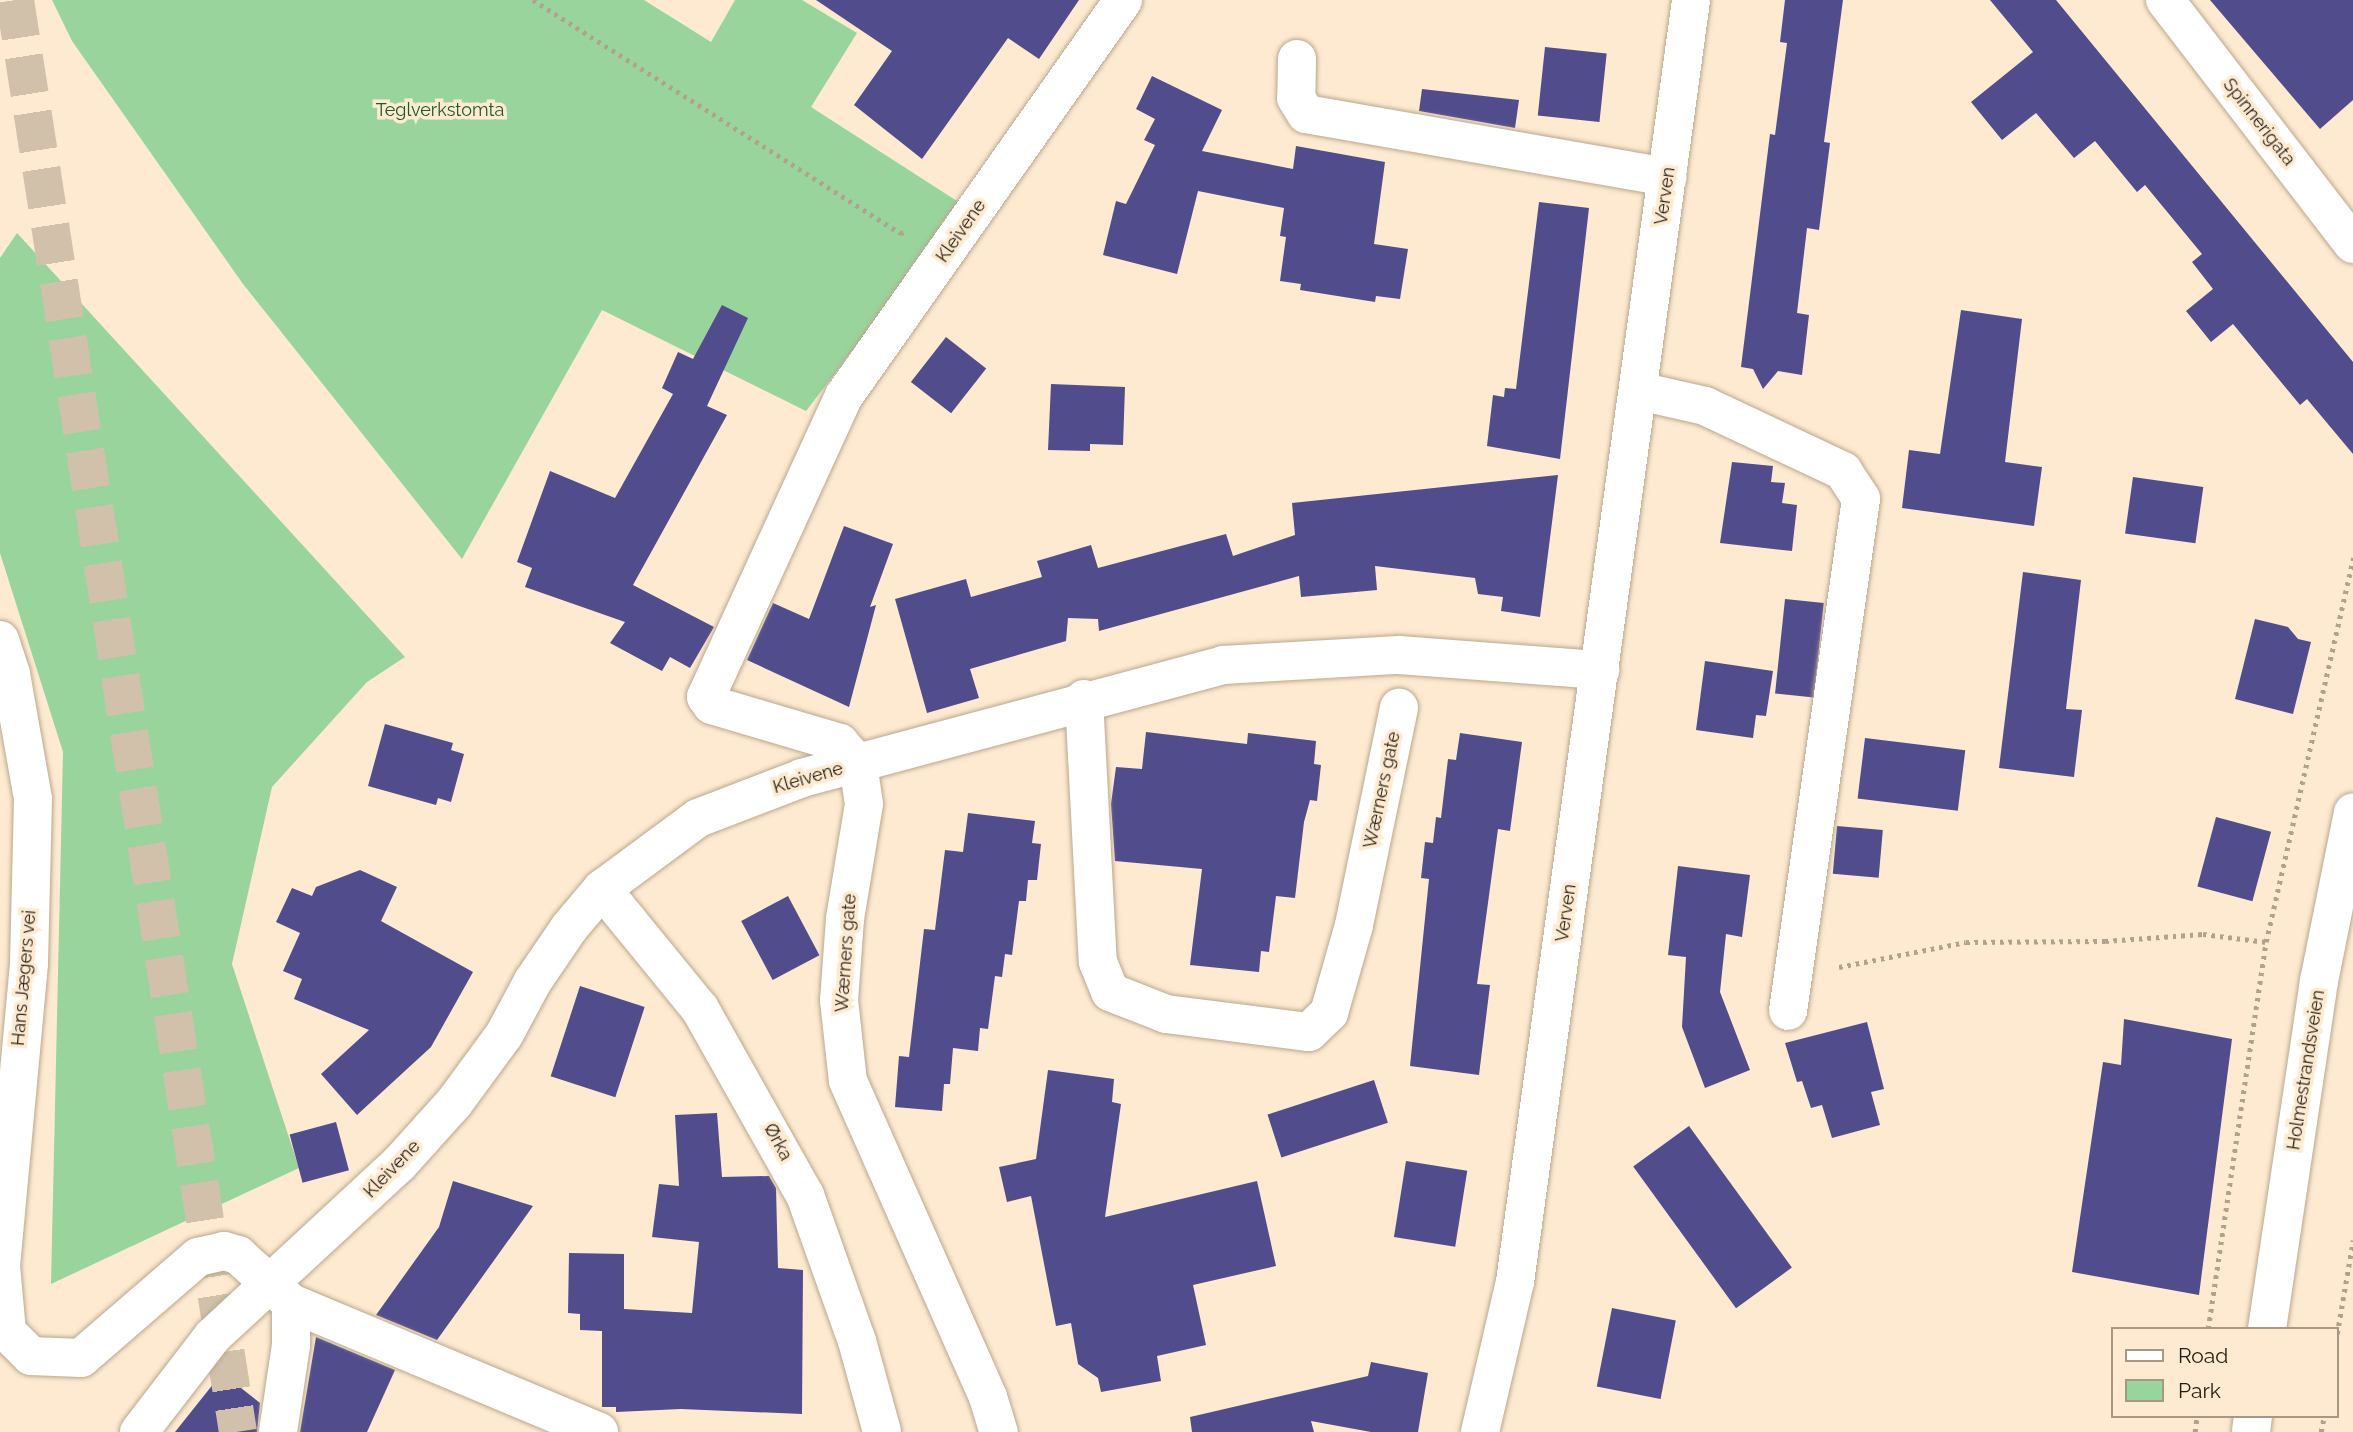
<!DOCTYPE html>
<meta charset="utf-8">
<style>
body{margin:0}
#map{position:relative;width:2353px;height:1432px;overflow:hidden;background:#fdead0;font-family:Raleway,sans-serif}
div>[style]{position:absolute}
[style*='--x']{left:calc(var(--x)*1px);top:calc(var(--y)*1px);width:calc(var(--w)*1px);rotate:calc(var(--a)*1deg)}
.green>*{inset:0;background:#99d49c}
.building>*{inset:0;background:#514c8c;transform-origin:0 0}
.highway-tunnel>*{height:38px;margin-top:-19px;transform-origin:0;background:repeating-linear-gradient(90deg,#d1c1aa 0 38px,transparent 0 57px)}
.path>*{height:4.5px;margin-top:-2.25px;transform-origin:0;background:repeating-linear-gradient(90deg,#b1a28e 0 3.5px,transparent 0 8.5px)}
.roads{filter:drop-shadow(0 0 2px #baa78f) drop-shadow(0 0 2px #baa78f)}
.minor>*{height:38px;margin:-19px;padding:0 19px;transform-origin:19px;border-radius:19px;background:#fff}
.major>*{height:38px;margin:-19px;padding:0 19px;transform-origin:19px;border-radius:19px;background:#fff}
span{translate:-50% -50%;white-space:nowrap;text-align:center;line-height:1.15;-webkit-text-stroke:7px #fdead0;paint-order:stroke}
.park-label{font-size:18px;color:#1a5a24}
.street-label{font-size:18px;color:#231c13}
.legend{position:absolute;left:2111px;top:1327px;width:228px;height:91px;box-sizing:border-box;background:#fdead0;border:2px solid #a69884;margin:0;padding:9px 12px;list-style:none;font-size:21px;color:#231c13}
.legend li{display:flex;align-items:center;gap:14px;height:35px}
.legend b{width:35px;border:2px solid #a69884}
</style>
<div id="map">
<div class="green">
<i style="clip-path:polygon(52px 0,644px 0,711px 42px,735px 0,802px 0,857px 33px,811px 107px,960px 203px,903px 285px,806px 411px,602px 310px,462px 559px,243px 284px,72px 41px)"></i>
<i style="clip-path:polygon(17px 233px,405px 657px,367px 682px,272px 787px,232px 964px,299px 1168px,51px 1284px,63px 752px,0 553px,0 258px)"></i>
</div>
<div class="building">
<i style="clip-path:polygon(816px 0,1079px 0,1039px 59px,1008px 38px,922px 159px,854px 105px,892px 51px)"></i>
<i style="clip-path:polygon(1785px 0,1843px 0,1824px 142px,1830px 143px,1819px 230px,1807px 228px,1797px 313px,1809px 315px,1802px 375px,1778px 371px,1763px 389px,1753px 369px,1741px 367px,1770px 134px,1775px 135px,1787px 43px,1780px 42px)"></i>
<i style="clip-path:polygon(1990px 0,2056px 0,2353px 362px,2353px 454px,2307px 399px,2300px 405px,2233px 324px,2211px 342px,2186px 311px,2213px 289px,2192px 262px,2202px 254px,2145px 185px,2137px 192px,2095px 141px,2074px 158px,2036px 113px,2002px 140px,1971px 102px,2033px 52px)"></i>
<i style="clip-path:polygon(2210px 0,2353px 0,2353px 100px,2320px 129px)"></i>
<i style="left:1545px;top:47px;width:62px;height:69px;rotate:6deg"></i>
<i style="clip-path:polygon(1152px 76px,1222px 110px,1202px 151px,1293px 169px,1296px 146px,1385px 162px,1374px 244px,1408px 249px,1400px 299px,1376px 296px,1375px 302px,1300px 290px,1301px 284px,1280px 281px,1286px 237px,1280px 236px,1284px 208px,1198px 191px,1177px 274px,1103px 255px,1116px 201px,1126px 204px,1155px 145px,1144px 140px,1155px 119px,1136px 109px)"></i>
<i style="clip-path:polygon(1422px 89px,1519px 100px,1515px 128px,1419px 111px)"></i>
<i style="clip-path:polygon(1539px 202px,1589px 208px,1560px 459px,1487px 446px,1493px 395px,1504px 397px,1505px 388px,1516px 389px)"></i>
<i style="clip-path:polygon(722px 305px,748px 318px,707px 406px,727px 415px,633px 585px,714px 627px,690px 668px,670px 657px,662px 671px,610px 643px,625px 622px,525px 587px,532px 568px,517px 562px,550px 471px,615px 498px,673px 394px,662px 388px,678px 352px,693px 359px)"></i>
<i style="clip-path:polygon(1961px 310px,2022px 319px,2005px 462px,2042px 467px,2034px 526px,1902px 508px,1909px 450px,1940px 454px)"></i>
<i style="left:946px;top:337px;width:51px;height:57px;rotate:38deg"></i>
<i style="clip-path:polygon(1051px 384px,1125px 387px,1123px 445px,1090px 444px,1090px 451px,1048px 450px)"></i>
<i style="clip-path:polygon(1732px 462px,1773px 466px,1771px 482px,1785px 483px,1782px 503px,1797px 505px,1792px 551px,1720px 543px)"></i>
<i style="clip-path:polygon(1558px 475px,1540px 617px,1501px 611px,1503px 597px,1478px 594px,1475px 578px,1375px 566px,1377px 590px,1301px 597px,1299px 576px,1099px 631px,1098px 619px,1068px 618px,1066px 641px,970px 669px,979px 698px,927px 713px,895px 599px,966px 579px,971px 597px,1042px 577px,1037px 561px,1091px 545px,1098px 568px,1226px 534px,1233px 556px,1295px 535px,1292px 503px)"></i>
<i style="left:2133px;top:477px;width:71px;height:57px;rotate:8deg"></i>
<i style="clip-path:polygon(844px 526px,893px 544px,870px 607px,876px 605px,849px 707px,747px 660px,773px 603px,809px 619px)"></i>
<i style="clip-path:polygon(2023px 572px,2081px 580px,2066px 709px,2082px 710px,2074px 777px,1999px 768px)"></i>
<i style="left:1785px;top:599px;width:39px;height:95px;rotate:6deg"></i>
<i style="clip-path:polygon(2255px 619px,2288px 627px,2298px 639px,2311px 642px,2293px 714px,2235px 699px)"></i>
<i style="clip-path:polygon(1705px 661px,1773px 671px,1766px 716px,1756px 715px,1753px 738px,1696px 730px)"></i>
<i style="clip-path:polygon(385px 724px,453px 743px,451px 750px,464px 754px,451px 802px,438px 798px,436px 805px,368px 786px)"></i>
<i style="clip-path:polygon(1146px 732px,1247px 744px,1248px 733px,1316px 741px,1314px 764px,1321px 765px,1317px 801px,1310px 800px,1304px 822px,1295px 898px,1276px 896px,1269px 952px,1261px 951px,1259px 972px,1190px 965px,1202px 869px,1115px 861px,1111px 804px,1116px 767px,1142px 769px)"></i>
<i style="clip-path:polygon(1460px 733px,1522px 742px,1510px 831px,1498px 829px,1477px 984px,1490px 985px,1479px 1075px,1410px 1066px,1429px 879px,1421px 878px,1425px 842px,1433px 843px,1436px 817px,1441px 818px,1448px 759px,1456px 760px)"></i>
<i style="left:1865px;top:738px;width:101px;height:61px;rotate:7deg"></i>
<i style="clip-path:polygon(968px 813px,1035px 821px,1032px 843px,1041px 844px,1037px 880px,1028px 880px,1026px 901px,1019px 901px,1012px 955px,1005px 954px,1002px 977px,995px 976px,988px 1029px,980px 1028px,978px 1051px,953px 1048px,950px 1084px,944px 1084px,942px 1111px,895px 1107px,899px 1056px,909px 1057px,924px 929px,935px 930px,945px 850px,963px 852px)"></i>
<i style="left:2216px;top:817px;width:57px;height:72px;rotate:15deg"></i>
<i style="left:1837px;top:826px;width:46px;height:48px;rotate:5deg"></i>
<i style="clip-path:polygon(1678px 866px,1750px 875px,1742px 937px,1726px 934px,1720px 992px,1750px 1070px,1705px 1088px,1682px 1027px,1686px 957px,1668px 955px)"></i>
<i style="clip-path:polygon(360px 870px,397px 887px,381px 921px,473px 972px,431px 1047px,357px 1115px,321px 1074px,369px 1030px,294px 999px,302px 979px,283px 971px,300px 933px,276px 922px,292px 888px,312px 896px,316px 887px)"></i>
<i style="left:788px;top:896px;width:67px;height:53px;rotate:62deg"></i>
<i style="left:580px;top:986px;width:68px;height:95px;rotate:18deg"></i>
<i style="clip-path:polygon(2124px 1019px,2232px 1039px,2199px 1295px,2072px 1272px,2103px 1062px,2121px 1065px)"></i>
<i style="clip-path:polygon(1867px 1022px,1884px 1089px,1871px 1092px,1880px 1125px,1832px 1138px,1822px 1105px,1811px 1108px,1802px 1081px,1797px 1082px,1785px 1043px)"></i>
<i style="clip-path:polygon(1048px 1070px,1114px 1079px,1112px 1102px,1121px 1104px,1105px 1217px,1257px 1181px,1276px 1266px,1193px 1285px,1206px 1345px,1157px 1356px,1161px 1381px,1101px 1392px,1098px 1378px,1078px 1364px,1071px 1323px,1056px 1326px,1031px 1196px,1007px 1202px,999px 1167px,1036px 1159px)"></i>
<i style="left:1374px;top:1080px;width:45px;height:112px;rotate:72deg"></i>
<i style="clip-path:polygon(717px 1113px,722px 1177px,769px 1176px,776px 1188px,778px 1268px,803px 1270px,802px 1414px,681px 1409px,616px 1412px,616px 1407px,602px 1407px,602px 1331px,580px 1330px,580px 1314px,568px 1313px,569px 1253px,624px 1254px,624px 1309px,692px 1313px,699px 1242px,652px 1237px,659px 1184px,679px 1186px,675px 1115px)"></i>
<i style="left:336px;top:1122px;width:50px;height:48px;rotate:75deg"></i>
<i style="left:1689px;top:1126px;width:175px;height:69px;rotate:54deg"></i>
<i style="left:1406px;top:1161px;width:62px;height:77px;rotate:9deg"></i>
<i style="clip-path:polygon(453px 1181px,533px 1206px,437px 1340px,376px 1315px,439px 1227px)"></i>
<i style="left:1612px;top:1308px;width:65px;height:80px;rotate:11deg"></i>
<i style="clip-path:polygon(316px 1337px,395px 1370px,367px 1432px,300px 1432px)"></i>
<i style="clip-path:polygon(1371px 1362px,1428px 1373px,1418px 1432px,1371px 1432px,1311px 1421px,1314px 1432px,1192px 1432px,1190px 1417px,1368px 1376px)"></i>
<i style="clip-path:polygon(222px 1373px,260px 1403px,257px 1432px,175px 1432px)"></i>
</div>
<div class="highway-tunnel">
<i style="--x:15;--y:0;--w:1449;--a:81.15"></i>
</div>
<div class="path">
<i style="--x:533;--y:0;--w:435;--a:32.4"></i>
<i style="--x:900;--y:233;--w:7;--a:-8"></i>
<i style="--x:1839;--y:967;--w:129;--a:-11.1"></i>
<i style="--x:1966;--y:942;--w:139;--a:-0.4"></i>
<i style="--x:2105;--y:941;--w:98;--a:-4.1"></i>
<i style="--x:2203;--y:934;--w:64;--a:7.2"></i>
<i style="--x:2208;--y:1329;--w:391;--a:-81.5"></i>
<i style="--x:2266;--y:942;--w:394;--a:-77.2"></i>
<i style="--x:2337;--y:1334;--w:95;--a:-80.3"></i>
<i style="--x:2195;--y:1432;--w:16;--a:-83"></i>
<i style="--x:2321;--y:1432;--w:16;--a:-79"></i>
</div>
<div class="roads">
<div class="minor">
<i style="--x:2165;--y:0;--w:308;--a:52.4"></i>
<i style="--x:1297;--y:59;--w:39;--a:91"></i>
<i style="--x:1296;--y:98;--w:19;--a:58"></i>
<i style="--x:1306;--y:114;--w:367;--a:9.9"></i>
<i style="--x:1639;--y:391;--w:68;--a:12.8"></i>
<i style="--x:1705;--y:406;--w:153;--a:25.2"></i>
<i style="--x:1843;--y:471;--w:33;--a:57"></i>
<i style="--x:1861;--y:499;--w:517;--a:98.11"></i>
<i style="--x:0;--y:640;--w:36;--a:72"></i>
<i style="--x:11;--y:674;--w:127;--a:80"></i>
<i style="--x:33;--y:799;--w:165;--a:91.4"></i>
<i style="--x:29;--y:964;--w:303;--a:95.3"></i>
<i style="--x:1;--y:1266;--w:66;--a:84.8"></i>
<i style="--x:7;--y:1332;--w:34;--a:45"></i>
<i style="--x:31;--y:1356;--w:50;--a:2.3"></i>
<i style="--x:81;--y:1358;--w:155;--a:-40.8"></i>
<i style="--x:198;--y:1257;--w:27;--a:-13"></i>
<i style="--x:224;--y:1251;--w:15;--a:16"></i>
<i style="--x:238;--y:1255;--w:72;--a:42.2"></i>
<i style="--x:291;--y:1303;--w:42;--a:90"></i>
<i style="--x:291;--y:1345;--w:88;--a:98.5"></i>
<i style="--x:1084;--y:699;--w:263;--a:87"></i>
<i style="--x:1098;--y:962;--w:32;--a:68"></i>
<i style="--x:1110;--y:992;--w:60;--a:21.4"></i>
<i style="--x:1166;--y:1014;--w:144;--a:7.2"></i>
<i style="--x:1309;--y:1032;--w:28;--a:-44"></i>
<i style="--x:1329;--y:1013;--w:91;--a:-74.1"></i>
<i style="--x:1354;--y:925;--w:222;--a:-78.3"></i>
<i style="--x:858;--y:764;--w:28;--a:-131"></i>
<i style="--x:840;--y:743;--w:134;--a:-163.5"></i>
<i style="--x:712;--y:705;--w:10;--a:-127"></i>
<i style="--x:706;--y:697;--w:331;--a:-65.4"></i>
<i style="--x:844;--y:396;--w:484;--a:-54.8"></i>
<i style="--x:858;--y:764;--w:40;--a:81.5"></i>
<i style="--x:864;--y:804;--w:117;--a:99.4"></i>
<i style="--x:845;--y:919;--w:81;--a:94.2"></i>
<i style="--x:839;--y:1000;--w:81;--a:83.7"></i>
<i style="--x:848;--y:1081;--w:346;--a:66.1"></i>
<i style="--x:988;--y:1397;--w:37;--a:73"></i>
<i style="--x:602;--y:889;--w:155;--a:50.8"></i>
<i style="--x:700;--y:1009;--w:214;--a:60.6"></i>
<i style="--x:805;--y:1195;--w:155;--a:70.4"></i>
<i style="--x:857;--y:1341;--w:94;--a:74.6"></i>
<i style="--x:291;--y:1303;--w:334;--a:22.7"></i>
<i style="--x:139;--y:1432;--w:121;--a:-52.4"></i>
<i style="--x:213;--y:1336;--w:253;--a:-42.8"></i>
<i style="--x:399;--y:1164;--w:82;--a:-48"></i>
<i style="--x:454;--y:1103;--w:84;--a:-53.7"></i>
<i style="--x:504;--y:1035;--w:61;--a:-61.8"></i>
<i style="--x:533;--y:981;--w:64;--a:-55.8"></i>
<i style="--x:569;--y:928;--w:51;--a:-49.8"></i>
<i style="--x:602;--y:889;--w:119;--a:-36.5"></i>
<i style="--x:698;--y:818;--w:111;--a:-21"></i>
<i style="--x:802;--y:778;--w:436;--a:-15"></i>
<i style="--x:1223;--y:665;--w:176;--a:-3.3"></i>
<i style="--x:1399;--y:655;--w:202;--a:4.3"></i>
<i style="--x:1480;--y:1432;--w:154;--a:-76.9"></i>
<i style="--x:1515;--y:1282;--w:1294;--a:-82.18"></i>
</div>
<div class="major">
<i style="--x:2267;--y:1329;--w:352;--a:-81.5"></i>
<i style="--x:2319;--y:981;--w:172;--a:-78.6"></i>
<i style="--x:2251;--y:1432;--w:16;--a:-83"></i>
</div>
</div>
<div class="park-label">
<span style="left:440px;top:110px">Teglverkstomta</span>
</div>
<div class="street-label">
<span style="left:2259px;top:122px;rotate:52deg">Spinnerigata</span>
<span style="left:1665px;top:196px;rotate:-82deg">Verven</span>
<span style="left:961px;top:231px;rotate:-55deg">Kleivene</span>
<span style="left:808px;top:778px;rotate:-16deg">Kleivene</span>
<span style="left:1382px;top:790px;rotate:-78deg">Wærners gate</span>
<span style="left:1566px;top:913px;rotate:-82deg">Verven</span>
<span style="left:846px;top:953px;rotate:-86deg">Wærners gate</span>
<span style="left:24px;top:978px;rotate:-85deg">Hans Jægers vei</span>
<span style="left:2306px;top:1070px;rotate:-81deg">Holmestrandsveien</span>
<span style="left:778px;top:1142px;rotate:62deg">Ørka</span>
<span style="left:392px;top:1169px;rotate:-46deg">Kleivene</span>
</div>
<ul class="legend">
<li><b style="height:9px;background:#fff"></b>Road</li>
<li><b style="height:19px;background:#99d49c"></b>Park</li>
</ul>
</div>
